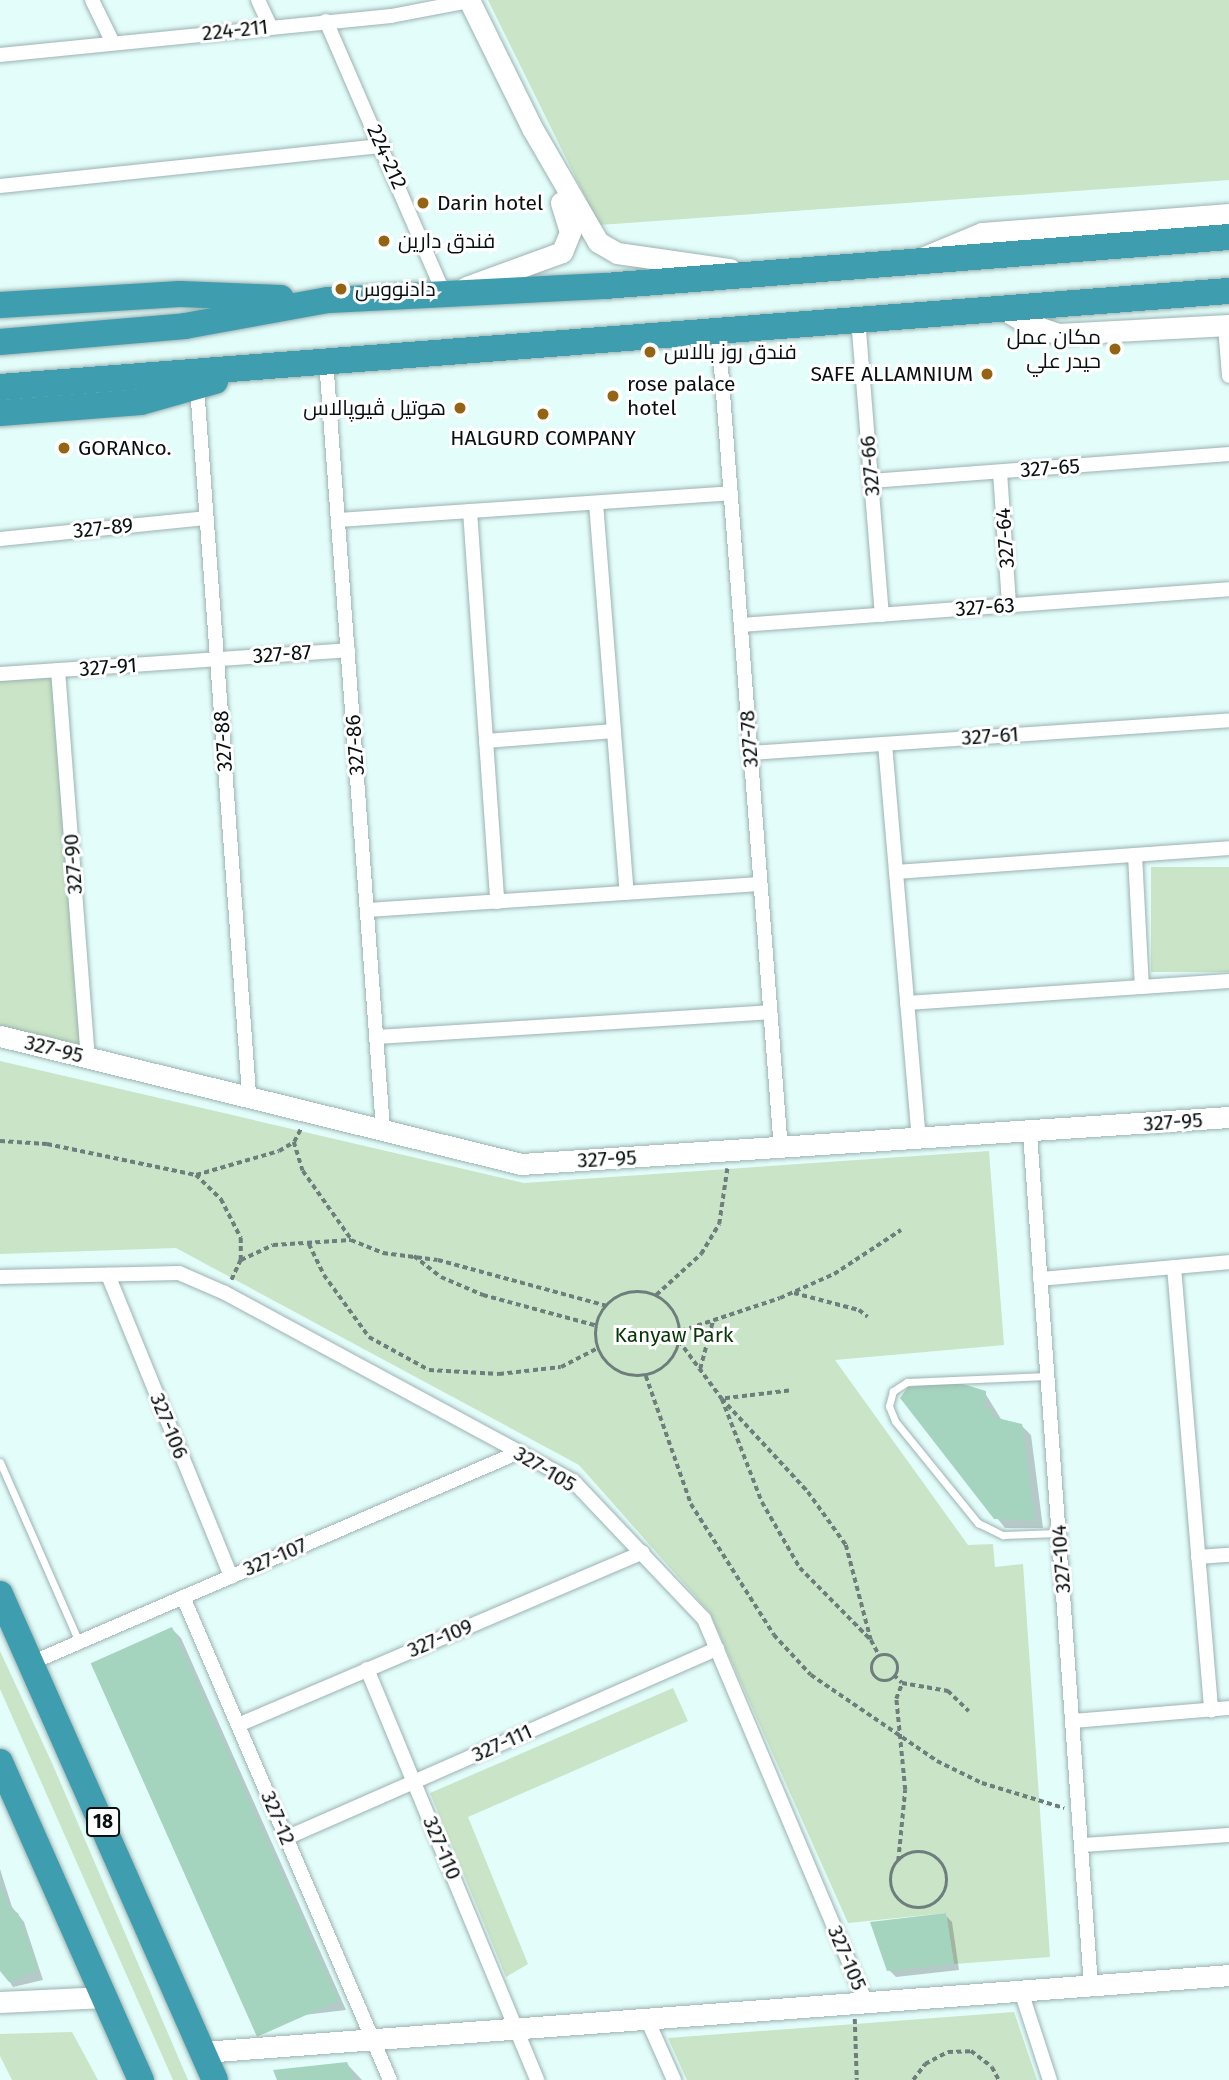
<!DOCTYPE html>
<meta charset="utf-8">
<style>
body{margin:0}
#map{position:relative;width:1229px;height:2080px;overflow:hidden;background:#e3fdfb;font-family:"Fira Sans",Cairo,sans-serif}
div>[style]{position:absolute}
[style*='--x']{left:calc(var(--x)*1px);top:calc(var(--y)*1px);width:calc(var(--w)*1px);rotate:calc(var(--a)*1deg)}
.green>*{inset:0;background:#cae4c7;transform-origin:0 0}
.shadow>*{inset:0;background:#0003}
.building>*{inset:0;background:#a4d3be;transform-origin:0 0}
.path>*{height:3.5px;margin-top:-1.75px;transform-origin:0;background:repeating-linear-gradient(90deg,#6d7e7c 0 5px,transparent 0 8.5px)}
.path>.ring{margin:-1.75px;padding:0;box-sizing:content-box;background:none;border:3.5px solid #6d7e7c;border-radius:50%}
.roads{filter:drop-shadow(0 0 2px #9bb3b1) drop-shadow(0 0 2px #9bb3b1)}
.lane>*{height:7px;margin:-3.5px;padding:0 3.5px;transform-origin:3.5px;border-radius:3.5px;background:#fff}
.street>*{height:14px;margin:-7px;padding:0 7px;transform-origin:7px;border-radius:7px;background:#fff}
.secondary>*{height:21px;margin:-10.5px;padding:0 10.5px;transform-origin:10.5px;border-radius:10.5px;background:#fff}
.highway>*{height:26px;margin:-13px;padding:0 13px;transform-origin:13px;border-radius:13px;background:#3e9eb0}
.dots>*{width:19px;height:19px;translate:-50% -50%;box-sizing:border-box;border:4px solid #fff;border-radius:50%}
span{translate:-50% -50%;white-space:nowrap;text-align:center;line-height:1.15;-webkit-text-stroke:6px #fff;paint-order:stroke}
.shield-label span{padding:2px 5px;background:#fff;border:2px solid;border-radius:5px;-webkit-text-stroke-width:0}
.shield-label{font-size:19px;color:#081110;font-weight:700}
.street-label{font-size:21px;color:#081110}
.poi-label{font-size:21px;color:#081110}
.left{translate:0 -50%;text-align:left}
.right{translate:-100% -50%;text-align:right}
.park-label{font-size:21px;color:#073608}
</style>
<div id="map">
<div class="green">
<i style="clip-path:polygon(488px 0,1229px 0,1229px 180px,599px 225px)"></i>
<i style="clip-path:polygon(53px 676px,82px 1047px,0 1027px,0 679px)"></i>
<i style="left:1229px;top:867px;width:105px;height:78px;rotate:90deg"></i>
<i style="clip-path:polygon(0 1061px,524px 1183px,989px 1151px,1004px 1345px,835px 1360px,968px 1545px,993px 1544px,995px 1567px,1023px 1564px,1050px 1957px,954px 1964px,946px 1913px,848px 1923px,710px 1613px,579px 1465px,176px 1248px,0 1254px)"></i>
<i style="clip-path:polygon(0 1651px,52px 1763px,188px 2080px,173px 2080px,0 1689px)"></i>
<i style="clip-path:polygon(673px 1688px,688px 1721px,468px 1817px,528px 1964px,506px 1977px,430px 1793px)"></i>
<i style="clip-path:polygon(1014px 2012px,1037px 2080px,687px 2080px,668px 2038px)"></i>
<i style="clip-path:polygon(72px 2032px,98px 2080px,12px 2080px,0 2056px,0 2034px)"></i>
</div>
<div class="shadow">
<i style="clip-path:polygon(985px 1393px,1001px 1419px,1021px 1425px,1031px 1435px,1043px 1528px,1005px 1528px,902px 1398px)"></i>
<i style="clip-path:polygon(172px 1629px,181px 1638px,346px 2010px,262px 2020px,253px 2011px)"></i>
<i style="clip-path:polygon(0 1869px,12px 1907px,24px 1922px,43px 1980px,13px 1987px,0 1967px)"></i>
<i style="clip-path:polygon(945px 1915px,952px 1922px,959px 1970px,896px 1977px,889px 1970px)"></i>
<i style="clip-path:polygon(347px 2064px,362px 2080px,279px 2080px)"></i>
</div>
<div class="building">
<i style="clip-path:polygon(956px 1382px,986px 1391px,985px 1409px,993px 1409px,992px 1417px,1022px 1424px,1035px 1520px,994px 1519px,900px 1398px,908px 1387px)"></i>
<i style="left:172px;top:1627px;width:409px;height:89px;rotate:66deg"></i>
<i style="clip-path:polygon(0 1885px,11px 1910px,18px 1913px,38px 1970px,9px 1982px,0 1971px)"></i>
<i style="clip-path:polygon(946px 1913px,954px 1964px,887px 1971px,870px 1922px)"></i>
<i style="clip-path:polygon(347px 2062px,355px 2080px,277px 2080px,273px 2070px)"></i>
</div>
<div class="path">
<i style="--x:0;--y:1141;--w:47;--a:3.7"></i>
<i style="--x:47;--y:1144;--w:152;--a:11.8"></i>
<i style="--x:196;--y:1175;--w:35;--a:44"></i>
<i style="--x:221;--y:1199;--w:44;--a:62.9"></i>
<i style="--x:241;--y:1238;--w:22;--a:90"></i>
<i style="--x:241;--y:1260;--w:23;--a:115"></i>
<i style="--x:294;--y:1142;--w:30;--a:73"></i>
<i style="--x:303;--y:1171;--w:83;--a:54.8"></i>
<i style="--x:196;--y:1175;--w:86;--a:-16.1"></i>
<i style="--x:279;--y:1151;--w:17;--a:-31"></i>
<i style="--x:294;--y:1142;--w:16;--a:-63"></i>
<i style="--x:309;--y:1244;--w:34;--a:64"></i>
<i style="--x:324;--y:1275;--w:77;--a:54"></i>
<i style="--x:369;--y:1337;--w:68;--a:28.8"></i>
<i style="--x:429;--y:1370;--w:70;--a:3.3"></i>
<i style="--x:499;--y:1374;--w:62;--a:-6.4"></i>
<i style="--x:561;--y:1367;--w:42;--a:-27.2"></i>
<i style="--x:414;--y:1256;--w:34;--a:38"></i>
<i style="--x:441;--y:1277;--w:46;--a:23.2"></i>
<i style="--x:483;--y:1295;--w:119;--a:15.1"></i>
<i style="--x:241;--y:1260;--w:35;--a:-25"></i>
<i style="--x:273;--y:1245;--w:78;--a:-3.7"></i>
<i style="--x:351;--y:1240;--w:35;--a:22"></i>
<i style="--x:383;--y:1253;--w:55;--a:7.3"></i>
<i style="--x:438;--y:1260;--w:175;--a:15.2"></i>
<i class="ring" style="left:596px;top:1292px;width:80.5px;height:80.5px"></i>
<i style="--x:794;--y:1293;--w:67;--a:14.7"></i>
<i style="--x:859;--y:1310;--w:11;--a:38"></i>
<i style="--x:656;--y:1295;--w:61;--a:-42.3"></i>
<i style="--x:701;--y:1254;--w:35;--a:-59"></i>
<i style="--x:719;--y:1224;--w:56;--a:-81.7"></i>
<i style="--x:681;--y:1331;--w:104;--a:-18.4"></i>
<i style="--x:780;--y:1298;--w:59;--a:-24"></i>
<i style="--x:834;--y:1274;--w:80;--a:-33.3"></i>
<i style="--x:679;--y:1341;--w:72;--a:53.4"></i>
<i style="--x:722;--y:1399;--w:127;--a:47.2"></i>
<i style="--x:808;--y:1492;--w:65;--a:54.4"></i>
<i style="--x:846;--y:1545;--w:98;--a:75.3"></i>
<i style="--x:700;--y:1369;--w:51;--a:-75.1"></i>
<i style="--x:646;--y:1376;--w:136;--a:70.6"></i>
<i style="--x:691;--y:1504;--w:155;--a:57.6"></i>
<i style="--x:774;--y:1635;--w:54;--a:47.2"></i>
<i style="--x:811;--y:1675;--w:153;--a:34.3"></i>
<i style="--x:937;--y:1761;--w:50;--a:26.1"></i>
<i style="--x:982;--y:1783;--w:86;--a:17"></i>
<i style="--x:789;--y:1391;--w:67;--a:173.2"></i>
<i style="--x:722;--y:1399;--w:110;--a:68.8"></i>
<i style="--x:762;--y:1502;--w:76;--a:60.1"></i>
<i style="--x:800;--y:1568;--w:101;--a:45.4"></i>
<i style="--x:871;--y:1640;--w:19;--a:62"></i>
<i class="ring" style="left:872px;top:1655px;width:22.5px;height:22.5px"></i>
<i style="--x:894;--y:1675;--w:11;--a:45"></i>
<i style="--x:902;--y:1683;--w:47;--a:9.9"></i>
<i style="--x:948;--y:1691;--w:29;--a:44"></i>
<i class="ring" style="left:891px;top:1852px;width:52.5px;height:52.5px"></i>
<i style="--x:898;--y:1861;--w:71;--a:-84.4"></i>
<i style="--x:905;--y:1790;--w:91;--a:-95.6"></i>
<i style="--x:896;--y:1699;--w:17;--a:-69"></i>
<i style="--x:855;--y:2019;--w:61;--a:88.1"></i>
<i style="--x:913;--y:2080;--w:20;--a:-53"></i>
<i style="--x:925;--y:2064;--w:26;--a:-28"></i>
<i style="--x:948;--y:2052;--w:23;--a:-2"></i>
<i style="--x:971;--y:2051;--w:26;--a:37"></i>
<i style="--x:992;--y:2067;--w:15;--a:62"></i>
</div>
<div class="roads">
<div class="lane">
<i style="--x:1047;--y:1376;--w:140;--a:177.5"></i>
<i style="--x:907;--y:1382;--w:17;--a:147"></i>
<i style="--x:893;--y:1391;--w:16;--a:105"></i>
<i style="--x:889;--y:1406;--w:16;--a:68"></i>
<i style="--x:895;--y:1421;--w:132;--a:50.9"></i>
<i style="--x:978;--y:1523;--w:28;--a:26"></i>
<i style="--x:1003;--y:1535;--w:55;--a:-2.1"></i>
<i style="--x:0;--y:1462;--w:197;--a:66.3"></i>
</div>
<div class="street">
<i style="--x:92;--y:0;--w:48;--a:64"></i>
<i style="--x:258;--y:0;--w:29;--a:65"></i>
<i style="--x:326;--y:21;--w:297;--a:66.6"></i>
<i style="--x:0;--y:55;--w:393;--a:-5.7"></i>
<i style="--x:391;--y:16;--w:79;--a:-10.9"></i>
<i style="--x:0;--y:186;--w:385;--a:-6"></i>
<i style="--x:858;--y:318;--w:298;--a:85.4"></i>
<i style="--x:1225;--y:326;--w:50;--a:85.4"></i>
<i style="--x:718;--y:328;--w:824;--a:85.62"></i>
<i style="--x:326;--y:360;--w:771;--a:85.76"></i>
<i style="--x:197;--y:387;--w:709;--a:85.79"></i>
<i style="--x:1000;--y:472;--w:133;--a:86.1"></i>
<i style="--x:871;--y:481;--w:359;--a:-4.3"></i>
<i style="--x:596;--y:503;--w:391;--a:85.5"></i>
<i style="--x:470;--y:511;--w:392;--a:86"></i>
<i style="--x:338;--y:520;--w:394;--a:-3.9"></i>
<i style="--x:0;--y:539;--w:207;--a:-5.8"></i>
<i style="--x:741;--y:625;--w:489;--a:-4.2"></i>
<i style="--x:58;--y:670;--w:388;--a:85.6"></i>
<i style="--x:0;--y:674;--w:349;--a:-3.9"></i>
<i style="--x:486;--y:741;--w:128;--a:-4.5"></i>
<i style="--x:885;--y:744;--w:397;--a:85.1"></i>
<i style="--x:750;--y:753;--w:480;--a:-3.9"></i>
<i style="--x:1135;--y:855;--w:132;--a:87"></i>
<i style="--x:896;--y:872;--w:334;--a:-4.1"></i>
<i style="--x:367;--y:910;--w:394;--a:-3.8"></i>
<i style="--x:907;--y:1003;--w:323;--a:-3.9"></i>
<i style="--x:376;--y:1037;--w:395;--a:-3.6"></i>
<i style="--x:1030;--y:1133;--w:855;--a:85.91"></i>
<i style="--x:1174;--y:1267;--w:445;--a:85.2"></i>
<i style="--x:108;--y:1275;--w:326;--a:67.8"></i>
<i style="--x:0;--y:1277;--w:179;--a:-1.3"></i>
<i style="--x:179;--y:1273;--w:50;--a:23.5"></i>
<i style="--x:225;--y:1293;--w:396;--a:28.4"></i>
<i style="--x:573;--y:1481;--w:190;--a:46.5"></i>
<i style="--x:704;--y:1619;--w:417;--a:67.1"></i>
<i style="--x:1040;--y:1279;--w:190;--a:-5.1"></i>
<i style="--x:1198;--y:1557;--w:31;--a:-4"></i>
<i style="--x:183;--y:1597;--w:525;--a:66.8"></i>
<i style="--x:31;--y:1663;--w:532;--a:-23.38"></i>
<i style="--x:367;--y:1669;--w:445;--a:67.5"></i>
<i style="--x:1074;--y:1721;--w:156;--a:-4.8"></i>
<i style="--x:238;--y:1725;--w:440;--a:-23.1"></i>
<i style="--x:286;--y:1838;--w:471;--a:-23.7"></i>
<i style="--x:1083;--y:1845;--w:146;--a:-3.9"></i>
<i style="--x:1021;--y:1991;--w:94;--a:72"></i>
<i style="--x:647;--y:2019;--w:67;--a:66.1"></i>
</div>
<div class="secondary">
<i style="--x:469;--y:0;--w:143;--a:63.8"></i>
<i style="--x:532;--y:128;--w:132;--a:59.9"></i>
<i style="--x:598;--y:242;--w:22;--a:30"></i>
<i style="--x:617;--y:253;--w:114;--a:8.1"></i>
<i style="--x:922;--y:258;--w:65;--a:-22.6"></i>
<i style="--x:982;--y:233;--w:248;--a:-4.4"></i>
<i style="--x:466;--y:287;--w:102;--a:-20"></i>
<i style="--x:562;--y:252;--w:22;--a:-68"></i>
<i style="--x:570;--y:232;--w:31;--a:-107"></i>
<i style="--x:1000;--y:307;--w:33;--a:31"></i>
<i style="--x:1028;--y:324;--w:32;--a:18"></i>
<i style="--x:1058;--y:334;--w:171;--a:-3"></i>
<i style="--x:0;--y:1036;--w:536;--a:13.8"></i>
<i style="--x:521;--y:1164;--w:710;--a:-3.8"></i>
<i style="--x:0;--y:2002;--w:105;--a:-2.7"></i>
<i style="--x:203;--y:2052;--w:1029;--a:-4.29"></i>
</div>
<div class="highway">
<i style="--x:0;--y:305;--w:180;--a:-3.5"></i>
<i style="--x:180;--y:294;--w:101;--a:2.3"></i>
<i style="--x:0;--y:342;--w:186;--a:-4.9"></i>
<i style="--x:185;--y:326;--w:145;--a:-10.3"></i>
<i style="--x:328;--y:300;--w:277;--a:-2.9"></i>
<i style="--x:605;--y:286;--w:626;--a:-4.49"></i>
<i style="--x:0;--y:387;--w:1233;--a:-4.47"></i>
<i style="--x:0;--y:413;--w:141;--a:-4.5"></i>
<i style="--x:141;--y:402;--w:77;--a:-15.8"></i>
<i style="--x:0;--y:1594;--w:531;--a:66.14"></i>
<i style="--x:0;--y:1762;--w:348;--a:66.1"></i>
</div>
</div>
<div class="dots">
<i style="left:423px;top:203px;background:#946414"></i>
<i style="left:384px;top:241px;background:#946414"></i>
<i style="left:341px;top:289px;background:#946414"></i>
<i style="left:1115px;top:349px;background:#946414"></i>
<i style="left:650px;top:352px;background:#946414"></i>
<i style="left:987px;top:374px;background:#946414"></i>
<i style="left:613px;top:396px;background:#946414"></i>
<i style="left:460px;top:408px;background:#946414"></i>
<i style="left:543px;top:414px;background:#946414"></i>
<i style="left:64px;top:448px;background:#946414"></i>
</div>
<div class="shield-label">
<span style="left:103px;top:1822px">18</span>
</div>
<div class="street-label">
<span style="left:235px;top:30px;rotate:-6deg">224-211</span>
<span style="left:387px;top:157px;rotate:66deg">224-212</span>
<span style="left:870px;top:466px;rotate:-95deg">327-66</span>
<span style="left:1050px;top:468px;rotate:-4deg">327-65</span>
<span style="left:103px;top:528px;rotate:-6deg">327-89</span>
<span style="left:1005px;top:538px;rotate:-94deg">327-64</span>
<span style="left:985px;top:607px;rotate:-4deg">327-63</span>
<span style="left:282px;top:654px;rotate:-4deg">327-87</span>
<span style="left:108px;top:667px;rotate:-4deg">327-91</span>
<span style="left:990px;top:736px;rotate:-4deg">327-61</span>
<span style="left:749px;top:739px;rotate:-94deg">327-78</span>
<span style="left:223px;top:741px;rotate:-94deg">327-88</span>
<span style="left:355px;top:745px;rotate:-94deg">327-86</span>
<span style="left:73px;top:864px;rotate:-94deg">327-90</span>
<span style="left:54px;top:1049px;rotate:14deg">327-95</span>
<span style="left:1173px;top:1122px;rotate:-4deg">327-95</span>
<span style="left:607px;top:1159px;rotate:-3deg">327-95</span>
<span style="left:169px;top:1426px;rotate:68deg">327-106</span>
<span style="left:545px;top:1469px;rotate:31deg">327-105</span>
<span style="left:275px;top:1557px;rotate:-23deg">327-107</span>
<span style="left:1061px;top:1559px;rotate:-94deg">327-104</span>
<span style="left:440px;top:1638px;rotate:-23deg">327-109</span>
<span style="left:502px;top:1743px;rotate:-24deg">327-111</span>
<span style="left:278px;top:1818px;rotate:67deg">327-12</span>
<span style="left:442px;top:1848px;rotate:67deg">327-110</span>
<span style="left:847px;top:1958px;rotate:67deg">327-105</span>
</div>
<div class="poi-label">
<span class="left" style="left:437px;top:203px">Darin hotel</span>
<span class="left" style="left:398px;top:241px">فندق دارين</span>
<span class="left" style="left:355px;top:289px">دادنووس</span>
<span class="right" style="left:1101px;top:349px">مكان عمل<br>حيدر علي</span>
<span class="left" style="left:664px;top:352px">فندق روز بالاس</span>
<span class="right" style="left:973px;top:374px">SAFE ALLAMNIUM</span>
<span class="left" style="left:627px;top:396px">rose palace<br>hotel</span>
<span class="right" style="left:446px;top:408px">هوتیل ڤیوپالاس</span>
<span style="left:543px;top:438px">HALGURD COMPANY</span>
<span class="left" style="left:78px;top:448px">GORANco.</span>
</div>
<div class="park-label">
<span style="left:674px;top:1335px">Kanyaw Park</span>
</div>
</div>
